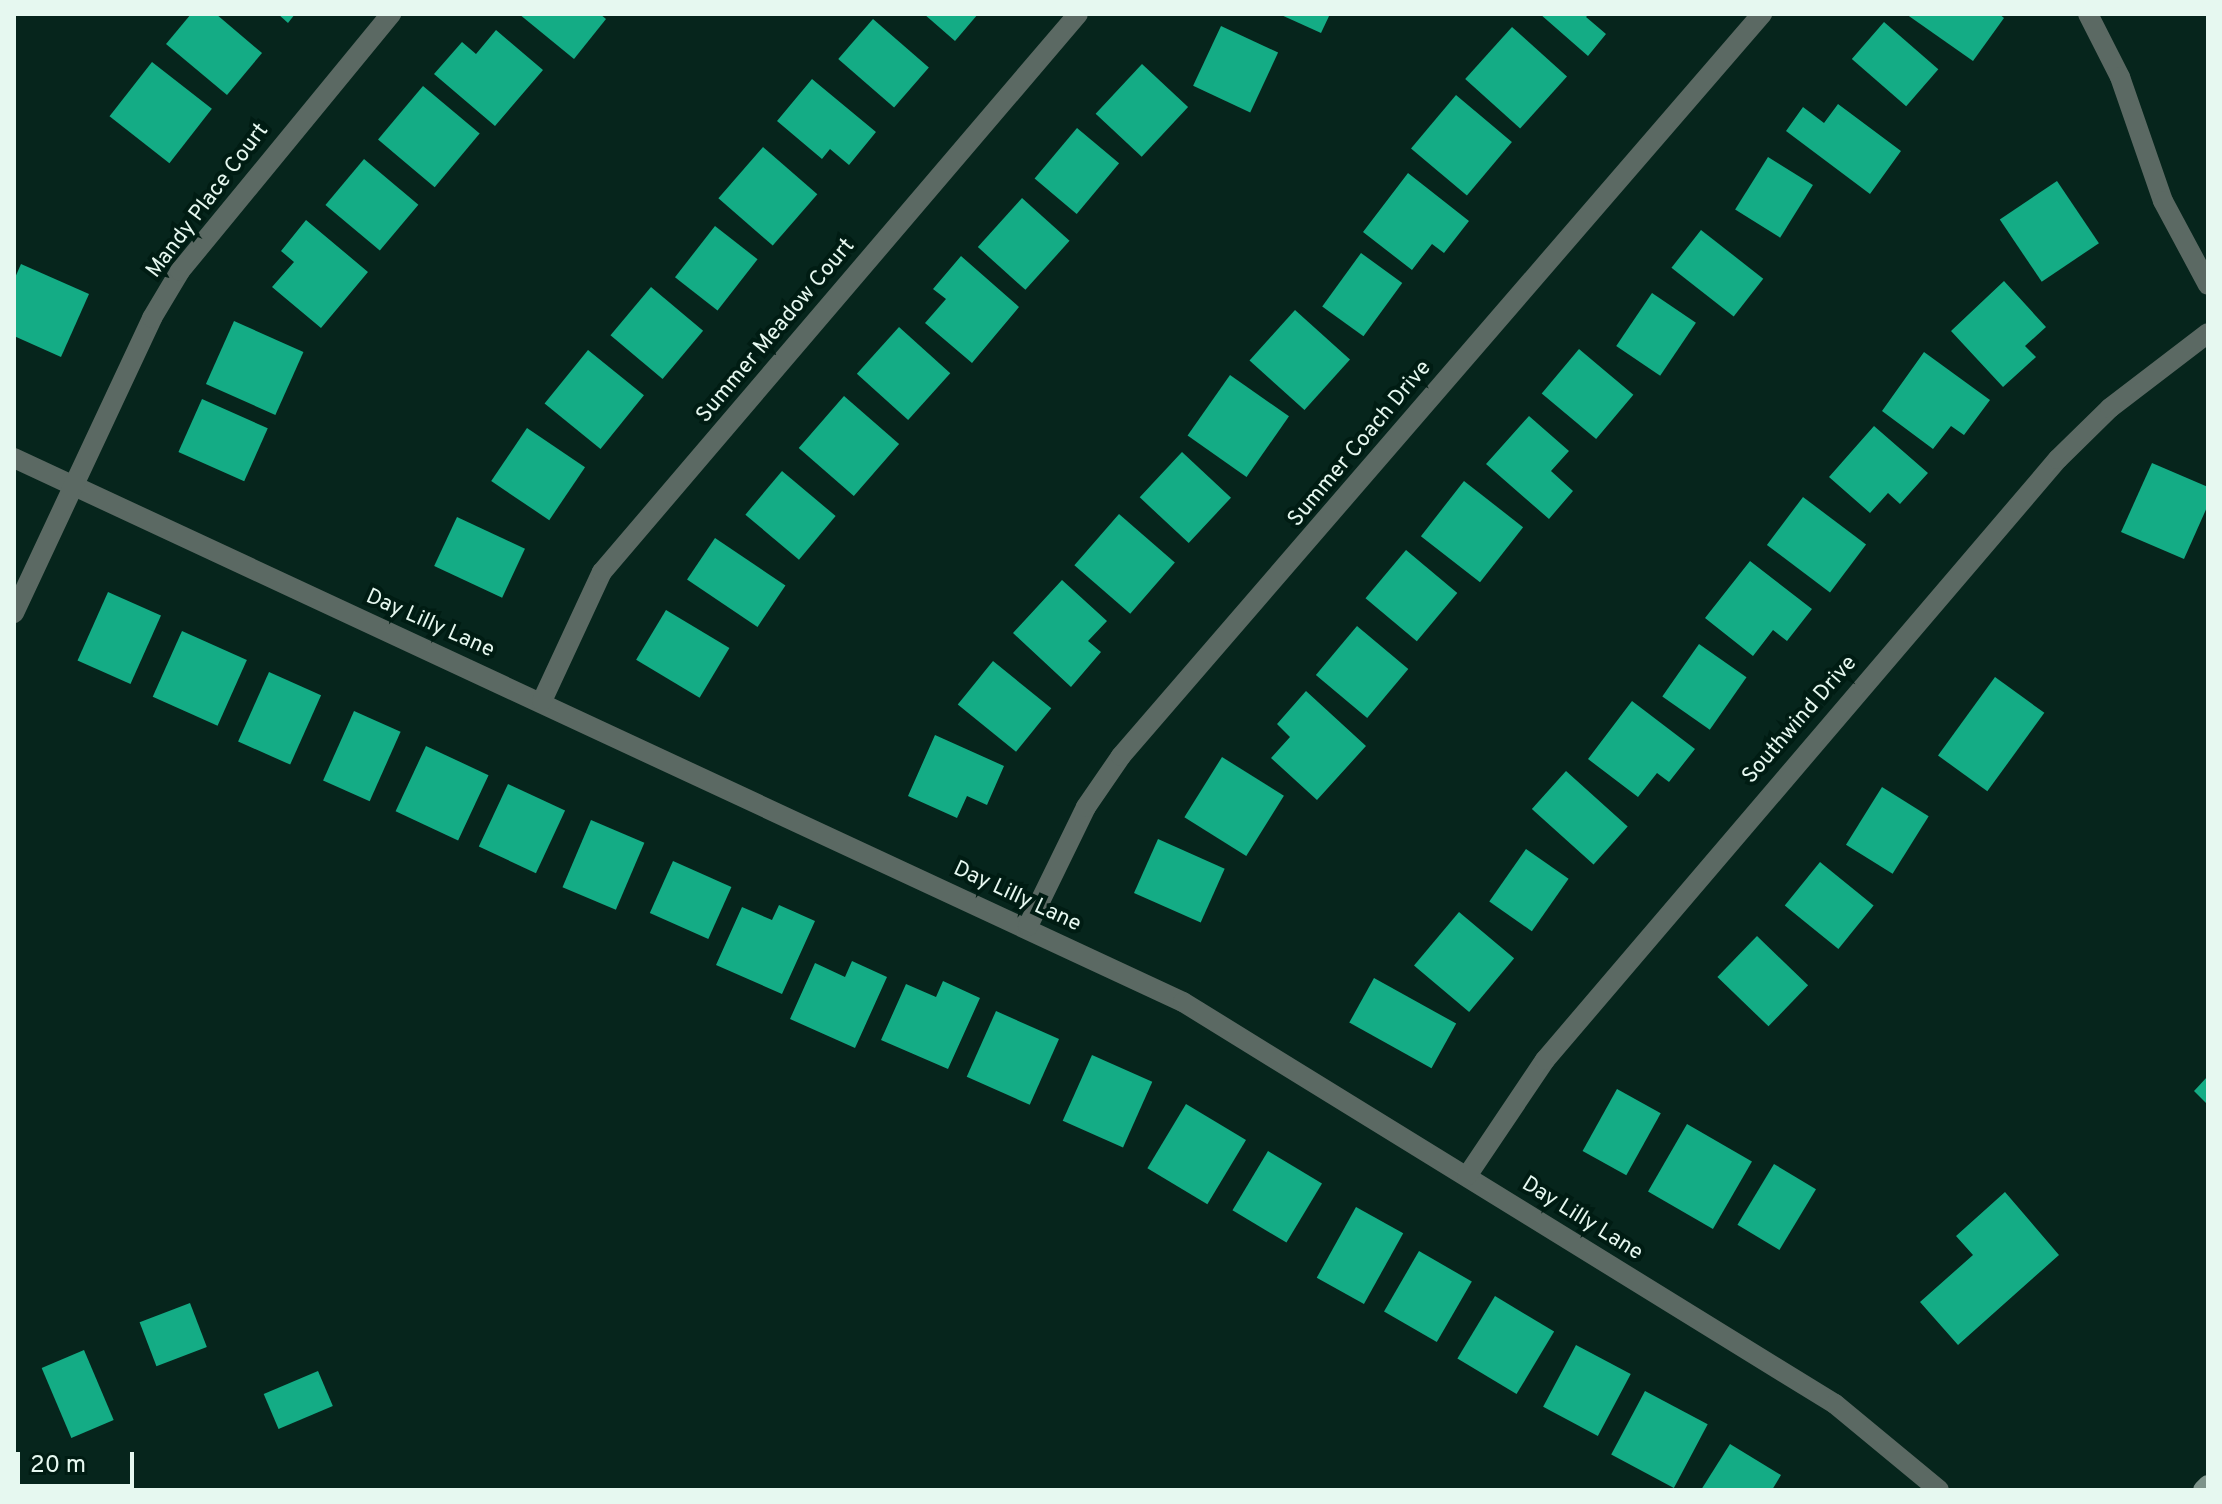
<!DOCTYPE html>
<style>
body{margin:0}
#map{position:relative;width:2222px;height:1504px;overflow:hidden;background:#06251c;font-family:Overpass,sans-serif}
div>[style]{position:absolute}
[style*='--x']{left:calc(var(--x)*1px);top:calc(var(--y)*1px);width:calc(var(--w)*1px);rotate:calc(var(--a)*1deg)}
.building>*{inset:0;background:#14ac85;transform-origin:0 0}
.street>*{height:20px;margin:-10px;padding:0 10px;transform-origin:10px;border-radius:10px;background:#5b6963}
.secondary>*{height:20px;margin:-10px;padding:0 10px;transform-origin:10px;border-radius:10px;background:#7d938a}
span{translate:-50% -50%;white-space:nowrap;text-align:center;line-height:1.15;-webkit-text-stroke:8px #001c13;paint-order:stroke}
.street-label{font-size:22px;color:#e6f8f0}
.frame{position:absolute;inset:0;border:16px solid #e6f8f0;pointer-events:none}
.scale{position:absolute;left:16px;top:1452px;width:118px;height:36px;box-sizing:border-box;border:4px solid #e6f8f0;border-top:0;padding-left:10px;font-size:24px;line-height:28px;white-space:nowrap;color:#e6f8f0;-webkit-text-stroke:6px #001c13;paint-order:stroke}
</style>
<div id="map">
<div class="building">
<i style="clip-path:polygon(191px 14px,216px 14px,262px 53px,227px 95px,166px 44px)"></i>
<i style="clip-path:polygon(278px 14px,295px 14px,288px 23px)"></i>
<i style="clip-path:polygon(519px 14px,600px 14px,606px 19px,574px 59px)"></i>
<i style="clip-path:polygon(924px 14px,978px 14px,955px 41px)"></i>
<i style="clip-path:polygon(1279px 14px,1330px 14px,1321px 33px)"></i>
<i style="clip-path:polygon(1540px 14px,1589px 14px,1586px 17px,1606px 34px,1588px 56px)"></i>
<i style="clip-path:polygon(1906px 14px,1999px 14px,2004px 18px,1973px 61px)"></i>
<i style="left:873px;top:19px;width:74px;height:53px;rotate:41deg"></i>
<i style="left:1884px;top:22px;width:72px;height:49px;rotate:41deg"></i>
<i style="left:1221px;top:26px;width:63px;height:66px;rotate:25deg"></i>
<i style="left:1512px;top:27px;width:74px;height:70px;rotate:42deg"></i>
<i style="clip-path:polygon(496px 30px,543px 70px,495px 126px,434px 74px,462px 42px,476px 54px)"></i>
<i style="left:152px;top:62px;width:76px;height:69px;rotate:38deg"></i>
<i style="left:1142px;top:64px;width:63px;height:68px;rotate:43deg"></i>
<i style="clip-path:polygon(812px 79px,876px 132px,849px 165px,830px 149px,822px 159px,777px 121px)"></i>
<i style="left:423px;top:86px;width:74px;height:70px;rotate:40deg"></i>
<i style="left:1456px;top:95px;width:73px;height:70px;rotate:40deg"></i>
<i style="clip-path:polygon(1838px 104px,1901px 151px,1870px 194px,1786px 131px,1803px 107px,1824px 123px)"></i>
<i style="left:1077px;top:128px;width:55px;height:66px;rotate:40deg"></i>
<i style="left:763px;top:147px;width:72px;height:68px;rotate:41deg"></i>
<i style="left:1768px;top:157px;width:53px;height:62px;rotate:32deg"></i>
<i style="left:364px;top:159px;width:71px;height:60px;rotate:40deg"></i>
<i style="clip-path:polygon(1408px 173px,1469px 221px,1444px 253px,1432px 244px,1412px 270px,1363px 232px)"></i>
<i style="left:2057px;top:181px;width:75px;height:69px;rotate:56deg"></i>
<i style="left:1022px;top:198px;width:64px;height:66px;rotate:42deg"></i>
<i style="clip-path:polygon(306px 220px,368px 272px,321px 328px,272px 287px,294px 262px,281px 251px)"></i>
<i style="left:715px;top:226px;width:54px;height:65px;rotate:38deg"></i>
<i style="left:1701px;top:230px;width:79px;height:48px;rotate:38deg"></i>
<i style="left:1361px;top:253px;width:51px;height:66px;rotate:36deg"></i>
<i style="clip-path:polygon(961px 256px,1019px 307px,972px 363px,925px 323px,946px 299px,933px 289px)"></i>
<i style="clip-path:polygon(21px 264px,89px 294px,61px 357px,14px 336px,14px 280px)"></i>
<i style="clip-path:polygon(2004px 281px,2046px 327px,2025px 346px,2036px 357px,2003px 387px,1951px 331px)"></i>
<i style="left:651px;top:287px;width:68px;height:63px;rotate:40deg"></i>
<i style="left:1652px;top:293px;width:53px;height:64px;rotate:34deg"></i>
<i style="left:1295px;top:310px;width:74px;height:68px;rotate:42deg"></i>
<i style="left:234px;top:321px;width:76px;height:69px;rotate:24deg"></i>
<i style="left:899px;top:327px;width:69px;height:63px;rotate:42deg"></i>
<i style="left:1579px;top:349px;width:71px;height:58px;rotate:40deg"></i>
<i style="left:588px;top:350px;width:72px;height:69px;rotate:39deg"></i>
<i style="clip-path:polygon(1924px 352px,1990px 400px,1964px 435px,1951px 426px,1933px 449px,1882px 411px)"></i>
<i style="left:1230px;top:375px;width:72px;height:74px;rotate:35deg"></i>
<i style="left:844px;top:396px;width:73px;height:69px;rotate:41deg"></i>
<i style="left:202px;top:399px;width:72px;height:58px;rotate:24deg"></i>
<i style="clip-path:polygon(1529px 416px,1569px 451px,1551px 471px,1573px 491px,1549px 519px,1486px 464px)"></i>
<i style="clip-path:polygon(1874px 426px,1928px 473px,1900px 504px,1888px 493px,1870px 513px,1829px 477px)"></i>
<i style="left:527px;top:428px;width:70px;height:64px;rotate:34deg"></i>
<i style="left:1182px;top:452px;width:67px;height:62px;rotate:43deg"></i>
<i style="clip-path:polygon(2152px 463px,2208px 487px,2208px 505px,2184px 559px,2121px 532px)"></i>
<i style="left:782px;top:471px;width:70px;height:57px;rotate:40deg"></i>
<i style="left:1464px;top:481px;width:75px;height:70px;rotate:38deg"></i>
<i style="left:1803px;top:497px;width:79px;height:60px;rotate:37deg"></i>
<i style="left:1119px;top:514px;width:74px;height:68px;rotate:41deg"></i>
<i style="left:457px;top:517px;width:75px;height:54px;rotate:25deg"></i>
<i style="left:715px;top:538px;width:85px;height:50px;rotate:34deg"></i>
<i style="left:1406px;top:550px;width:67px;height:63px;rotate:40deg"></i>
<i style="clip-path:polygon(1750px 561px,1812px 609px,1787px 641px,1773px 630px,1753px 656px,1705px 618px)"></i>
<i style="clip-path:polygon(1062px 580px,1107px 621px,1088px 641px,1101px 652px,1071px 687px,1013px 633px)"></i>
<i style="left:108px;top:592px;width:58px;height:75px;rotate:24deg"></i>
<i style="left:666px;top:610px;width:74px;height:58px;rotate:31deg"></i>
<i style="left:1357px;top:626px;width:67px;height:64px;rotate:40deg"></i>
<i style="left:182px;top:631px;width:71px;height:72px;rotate:24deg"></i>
<i style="left:1699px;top:644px;width:58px;height:64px;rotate:35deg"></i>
<i style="left:993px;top:661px;width:75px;height:56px;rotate:39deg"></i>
<i style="left:269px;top:672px;width:57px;height:76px;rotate:24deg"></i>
<i style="left:1995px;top:677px;width:61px;height:97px;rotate:36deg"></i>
<i style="clip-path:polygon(1306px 691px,1366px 746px,1317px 800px,1271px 758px,1290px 737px,1277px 724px)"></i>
<i style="clip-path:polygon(1632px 701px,1695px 749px,1669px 782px,1657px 773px,1638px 797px,1588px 759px)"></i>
<i style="left:354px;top:711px;width:51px;height:76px;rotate:24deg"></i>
<i style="clip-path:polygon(935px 735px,1004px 766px,987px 805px,967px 796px,957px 818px,908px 796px)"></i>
<i style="left:426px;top:746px;width:69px;height:72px;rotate:25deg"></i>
<i style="left:1222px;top:757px;width:73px;height:71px;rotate:32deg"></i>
<i style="left:1566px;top:771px;width:83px;height:51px;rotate:42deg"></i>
<i style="left:508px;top:784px;width:63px;height:69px;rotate:25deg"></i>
<i style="left:1882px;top:787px;width:55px;height:68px;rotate:32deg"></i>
<i style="left:591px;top:820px;width:58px;height:73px;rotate:23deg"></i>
<i style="left:1158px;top:839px;width:73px;height:59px;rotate:24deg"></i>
<i style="left:1526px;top:849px;width:52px;height:64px;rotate:35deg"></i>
<i style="left:673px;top:861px;width:64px;height:57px;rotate:24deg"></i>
<i style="left:1820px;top:862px;width:69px;height:56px;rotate:39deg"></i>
<i style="clip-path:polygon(779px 905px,815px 921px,782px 994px,716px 965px,742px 907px,772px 920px)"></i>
<i style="left:1459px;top:912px;width:72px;height:70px;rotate:40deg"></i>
<i style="left:1757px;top:936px;width:71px;height:57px;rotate:44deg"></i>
<i style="clip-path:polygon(852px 961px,887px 977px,855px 1048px,790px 1019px,815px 963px,845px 977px)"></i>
<i style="left:1374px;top:978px;width:94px;height:51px;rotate:29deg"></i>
<i style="clip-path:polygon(943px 981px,980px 998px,948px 1069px,881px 1040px,906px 984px,936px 997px)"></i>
<i style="left:996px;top:1011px;width:69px;height:72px;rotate:24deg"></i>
<i style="left:1092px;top:1055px;width:66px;height:72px;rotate:24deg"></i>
<i style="clip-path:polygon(2208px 1076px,2208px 1105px,2194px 1091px)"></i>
<i style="left:1617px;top:1089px;width:50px;height:71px;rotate:29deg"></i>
<i style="left:1186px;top:1104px;width:70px;height:75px;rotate:31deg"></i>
<i style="left:1687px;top:1124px;width:75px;height:78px;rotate:30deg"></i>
<i style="left:1268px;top:1151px;width:63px;height:69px;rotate:31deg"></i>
<i style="left:1774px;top:1164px;width:49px;height:71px;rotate:31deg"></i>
<i style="clip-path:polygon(2005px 1192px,2059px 1255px,1958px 1345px,1920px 1302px,1973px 1255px,1956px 1236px)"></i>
<i style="left:1356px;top:1207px;width:54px;height:81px;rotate:29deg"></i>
<i style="left:1419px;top:1251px;width:61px;height:70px;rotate:30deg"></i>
<i style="left:1495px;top:1296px;width:69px;height:73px;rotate:31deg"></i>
<i style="left:190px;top:1303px;width:47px;height:54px;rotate:69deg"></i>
<i style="left:1576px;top:1345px;width:62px;height:70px;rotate:28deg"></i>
<i style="left:84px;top:1350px;width:76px;height:46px;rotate:67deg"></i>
<i style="left:318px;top:1371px;width:38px;height:59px;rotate:67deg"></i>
<i style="left:1645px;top:1391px;width:71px;height:72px;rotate:28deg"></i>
<i style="clip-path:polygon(1730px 1444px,1781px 1475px,1772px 1490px,1701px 1490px)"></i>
</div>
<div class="street">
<i style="--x:2088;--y:14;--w:71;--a:63.1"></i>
<i style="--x:2120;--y:77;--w:131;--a:70.9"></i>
<i style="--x:2163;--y:201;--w:95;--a:61.8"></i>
<i style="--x:14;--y:458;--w:1289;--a:24.96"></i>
<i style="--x:1183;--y:1002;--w:766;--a:31.66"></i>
<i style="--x:1835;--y:1404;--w:135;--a:39.6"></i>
<i style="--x:14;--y:613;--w:326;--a:-64.9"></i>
<i style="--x:152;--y:318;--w:55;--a:-59.2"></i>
<i style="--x:180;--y:271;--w:333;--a:-50.6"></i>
<i style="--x:542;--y:701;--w:142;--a:-65.1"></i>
<i style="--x:602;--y:572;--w:733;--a:-49.53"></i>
<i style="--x:1028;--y:926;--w:132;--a:-64"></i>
<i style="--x:1086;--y:807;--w:62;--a:-55.5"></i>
<i style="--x:1121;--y:756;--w:981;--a:-49.18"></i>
<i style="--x:1467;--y:1176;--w:140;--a:-56.1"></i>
<i style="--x:1545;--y:1060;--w:790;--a:-49.52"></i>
<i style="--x:2058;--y:459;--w:73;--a:-44.4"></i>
<i style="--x:2110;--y:408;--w:123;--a:-37.4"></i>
</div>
<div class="secondary">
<i style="--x:2203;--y:1490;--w:7;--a:-45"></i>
</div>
<div class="street-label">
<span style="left:208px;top:201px;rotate:-53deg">Mandy Place Court</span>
<span style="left:776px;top:331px;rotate:-50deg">Summer Meadow Court</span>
<span style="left:1360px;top:444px;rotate:-50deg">Summer Coach Drive</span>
<span style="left:430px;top:624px;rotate:24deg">Day Lilly Lane</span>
<span style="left:1800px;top:720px;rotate:-49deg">Southwind Drive</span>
<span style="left:1017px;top:897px;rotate:25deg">Day Lilly Lane</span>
<span style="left:1582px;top:1219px;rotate:32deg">Day Lilly Lane</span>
</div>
<div class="frame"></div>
<div class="scale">20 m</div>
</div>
